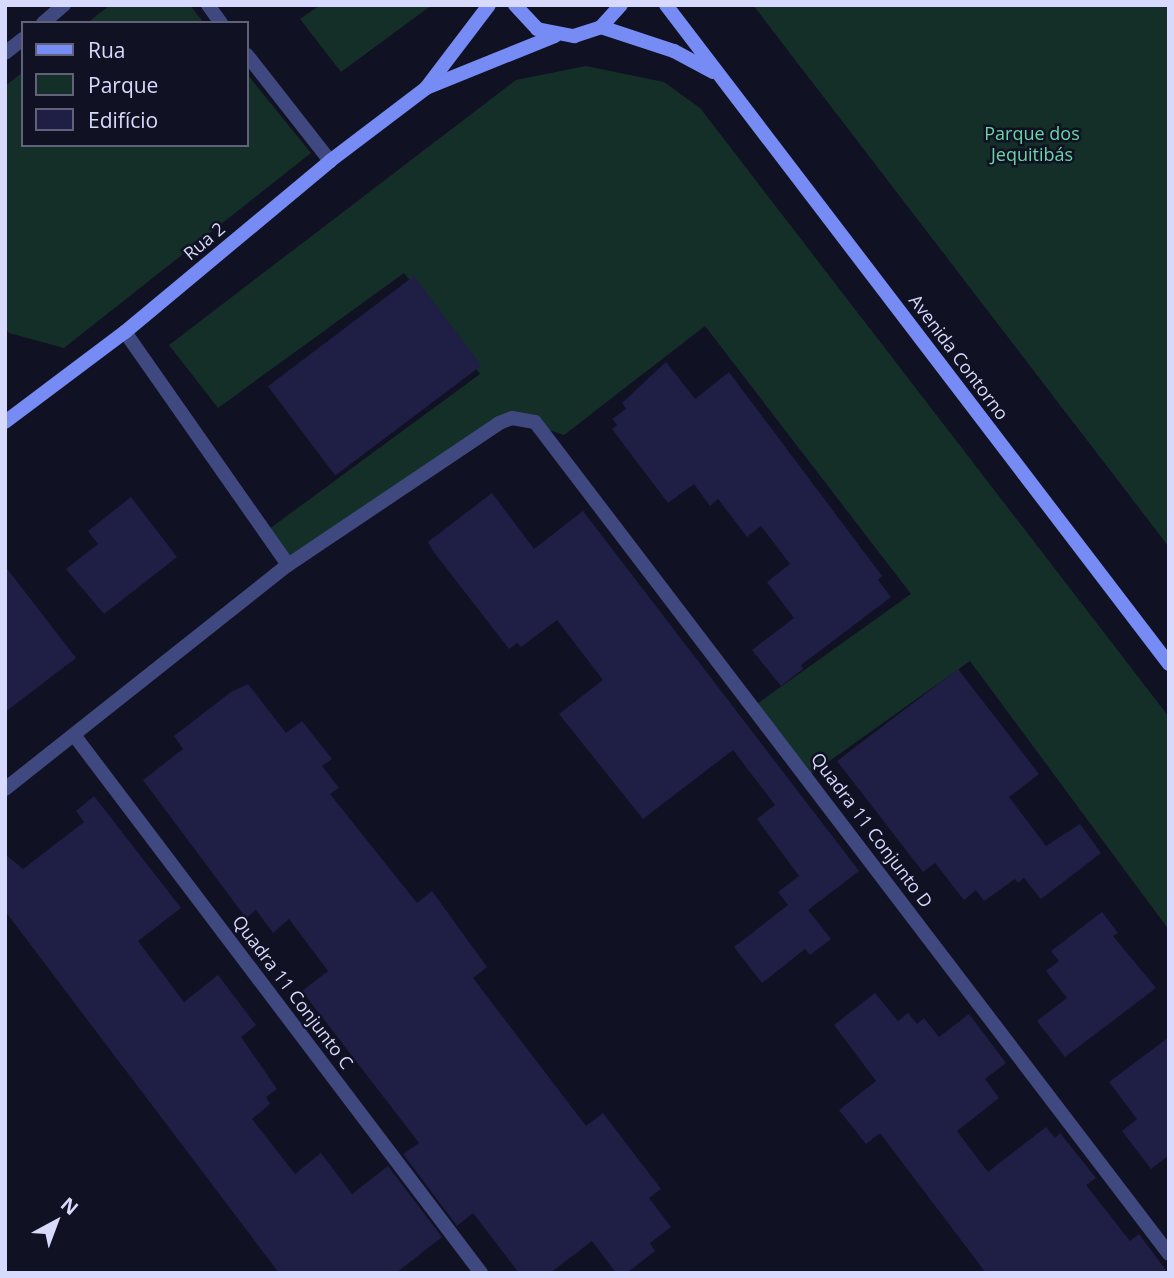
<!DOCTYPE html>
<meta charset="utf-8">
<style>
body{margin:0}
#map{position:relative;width:1174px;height:1278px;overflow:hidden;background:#111124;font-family:"Open Sans",sans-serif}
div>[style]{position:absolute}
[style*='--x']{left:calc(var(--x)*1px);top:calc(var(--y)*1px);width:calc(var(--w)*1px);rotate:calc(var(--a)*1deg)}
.green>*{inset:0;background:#142e28}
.building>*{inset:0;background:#1f1e44;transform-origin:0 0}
.street>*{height:14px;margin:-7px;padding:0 7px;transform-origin:7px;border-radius:7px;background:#40497f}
.secondary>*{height:14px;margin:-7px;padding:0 7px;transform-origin:7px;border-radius:7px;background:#768bf4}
span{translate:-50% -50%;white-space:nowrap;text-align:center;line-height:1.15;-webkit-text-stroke:5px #111124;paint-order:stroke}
.park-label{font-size:18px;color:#69d6a6}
.street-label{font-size:18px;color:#d7dafc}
.frame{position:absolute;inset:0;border:7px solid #d7dafc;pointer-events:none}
.legend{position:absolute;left:21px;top:21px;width:228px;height:126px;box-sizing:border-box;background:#111124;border:2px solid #60617a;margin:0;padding:9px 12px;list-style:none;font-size:21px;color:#d7dafc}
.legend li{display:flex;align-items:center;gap:14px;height:35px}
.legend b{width:35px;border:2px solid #60617a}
.north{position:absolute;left:21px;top:1187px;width:70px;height:70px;-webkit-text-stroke:5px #111124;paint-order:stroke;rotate:41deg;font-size:19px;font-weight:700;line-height:28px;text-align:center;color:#d7dafc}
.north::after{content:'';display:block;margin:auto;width:24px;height:32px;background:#d7dafc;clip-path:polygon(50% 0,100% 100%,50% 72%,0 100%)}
</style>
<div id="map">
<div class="green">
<i style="clip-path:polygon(110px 5px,190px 5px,204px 23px,87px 23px)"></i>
<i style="clip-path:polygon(320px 5px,432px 5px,341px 72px,300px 19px)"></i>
<i style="clip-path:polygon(753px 5px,1169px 5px,1169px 547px)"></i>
<i style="clip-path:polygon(586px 66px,664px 82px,700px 108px,1169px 717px,1169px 930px,970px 661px,807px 777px,754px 706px,911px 594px,705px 326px,564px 435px,512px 418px,288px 565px,265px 532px,480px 374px,404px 273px,218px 408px,169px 345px,516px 80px)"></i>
<i style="clip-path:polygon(23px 72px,23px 145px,247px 145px,247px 74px,311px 153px,64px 348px,9px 333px,5px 328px,5px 86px)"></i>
</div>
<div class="building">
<i style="left:414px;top:276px;width:112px;height:183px;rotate:53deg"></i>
<i style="clip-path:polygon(666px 362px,695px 399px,729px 372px,882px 576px,878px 580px,891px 597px,801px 665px,803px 669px,781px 686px,752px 650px,794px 618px,767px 582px,790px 564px,761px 526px,747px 537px,718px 499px,710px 506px,694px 484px,668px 503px,612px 429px,617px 425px,612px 419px,626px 409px,622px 403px)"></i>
<i style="clip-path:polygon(492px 493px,534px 549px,583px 511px,859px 871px,808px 910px,831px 939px,810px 955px,805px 949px,762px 983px,734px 947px,788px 905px,778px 892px,799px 876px,757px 819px,775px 805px,733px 750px,643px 819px,559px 714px,603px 680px,557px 620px,521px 647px,517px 643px,509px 649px,433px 551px,428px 542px)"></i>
<i style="clip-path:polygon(131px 497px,177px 557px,104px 614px,66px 569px,98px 544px,88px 531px)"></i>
<i style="clip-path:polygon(5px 566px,76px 658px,5px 712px)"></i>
<i style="clip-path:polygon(958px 669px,1039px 774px,1009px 797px,1046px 846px,1080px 824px,1101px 853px,1041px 899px,1024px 878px,1018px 883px,1015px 879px,984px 901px,976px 890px,964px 900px,935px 863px,923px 872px,837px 761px)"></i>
<i style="clip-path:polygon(248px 684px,286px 733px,302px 721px,332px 759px,322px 766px,339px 788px,330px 794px,417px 903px,432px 891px,487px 967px,473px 978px,586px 1126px,603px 1113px,661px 1189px,649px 1198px,671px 1227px,650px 1243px,655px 1251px,627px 1273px,616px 1273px,592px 1241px,550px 1273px,519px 1273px,473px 1213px,457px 1226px,403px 1154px,419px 1143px,302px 991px,328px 971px,289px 919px,273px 933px,256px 910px,246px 918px,143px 780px,183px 749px,174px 736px,231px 692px)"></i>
<i style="clip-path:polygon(94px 796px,181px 908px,138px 941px,184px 1002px,218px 975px,256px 1025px,241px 1037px,277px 1089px,266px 1097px,270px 1104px,252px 1119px,295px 1174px,321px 1153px,352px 1194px,388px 1166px,442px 1237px,396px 1273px,279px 1273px,5px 911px,5px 854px,23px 869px,84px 822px,76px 811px)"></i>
<i style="clip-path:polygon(1102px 912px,1118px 933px,1113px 936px,1156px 988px,1065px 1057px,1037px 1021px,1067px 998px,1046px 971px,1059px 961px,1051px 951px)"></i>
<i style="clip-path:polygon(875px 993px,898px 1021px,908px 1013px,917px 1024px,924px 1018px,939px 1037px,969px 1014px,1006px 1063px,985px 1079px,999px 1098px,957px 1131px,988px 1172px,1046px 1127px,1055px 1138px,1060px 1133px,1096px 1178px,1086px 1185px,1130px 1241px,1139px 1234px,1168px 1273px,986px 1273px,880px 1133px,866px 1144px,839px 1110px,876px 1081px,834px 1025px)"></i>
<i style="clip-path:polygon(1169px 1037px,1169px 1155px,1151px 1169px,1122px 1131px,1137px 1119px,1109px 1082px)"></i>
</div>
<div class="street">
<i style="--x:208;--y:5;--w:22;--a:54"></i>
<i style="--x:43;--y:23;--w:28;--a:-41"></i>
<i style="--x:5;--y:53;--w:23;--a:-38"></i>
<i style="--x:247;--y:55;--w:135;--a:51.9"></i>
<i style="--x:125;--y:332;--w:284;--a:55"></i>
<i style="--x:74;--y:735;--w:675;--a:52.89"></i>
<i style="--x:5;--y:789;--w:361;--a:-38.4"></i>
<i style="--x:288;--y:565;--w:254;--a:-33.9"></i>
<i style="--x:499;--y:423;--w:14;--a:-21"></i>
<i style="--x:512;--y:418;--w:23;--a:10"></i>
<i style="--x:535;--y:422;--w:1046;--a:52.69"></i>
</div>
<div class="secondary">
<i style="--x:515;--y:5;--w:33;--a:47"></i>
<i style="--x:537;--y:29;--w:38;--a:11"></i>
<i style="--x:574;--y:36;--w:28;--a:-18"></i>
<i style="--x:601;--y:27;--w:30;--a:-48"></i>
<i style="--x:666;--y:5;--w:829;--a:52.65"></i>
<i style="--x:601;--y:27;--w:77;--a:18.2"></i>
<i style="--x:674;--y:51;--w:44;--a:28.3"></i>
<i style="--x:426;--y:88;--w:104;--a:-52.8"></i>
<i style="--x:5;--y:422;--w:150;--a:-36.9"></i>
<i style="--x:125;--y:332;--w:267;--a:-39.8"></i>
<i style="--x:330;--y:161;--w:121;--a:-37.2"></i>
<i style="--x:426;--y:88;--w:139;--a:-22"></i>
</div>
<div class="park-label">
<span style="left:1032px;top:144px">Parque dos<br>Jequitibás</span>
</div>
<div class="street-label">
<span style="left:204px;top:241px;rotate:-40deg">Rua 2</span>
<span style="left:959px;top:357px;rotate:53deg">Avenida Contorno</span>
<span style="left:872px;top:830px;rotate:53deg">Quadra 11 Conjunto D</span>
<span style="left:293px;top:992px;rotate:53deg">Quadra 11 Conjunto C</span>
</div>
<div class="frame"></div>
<ul class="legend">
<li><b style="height:9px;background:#768bf4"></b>Rua</li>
<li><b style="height:19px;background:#142e28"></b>Parque</li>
<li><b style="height:19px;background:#1f1e44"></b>Edifício</li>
</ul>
<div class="north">N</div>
</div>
